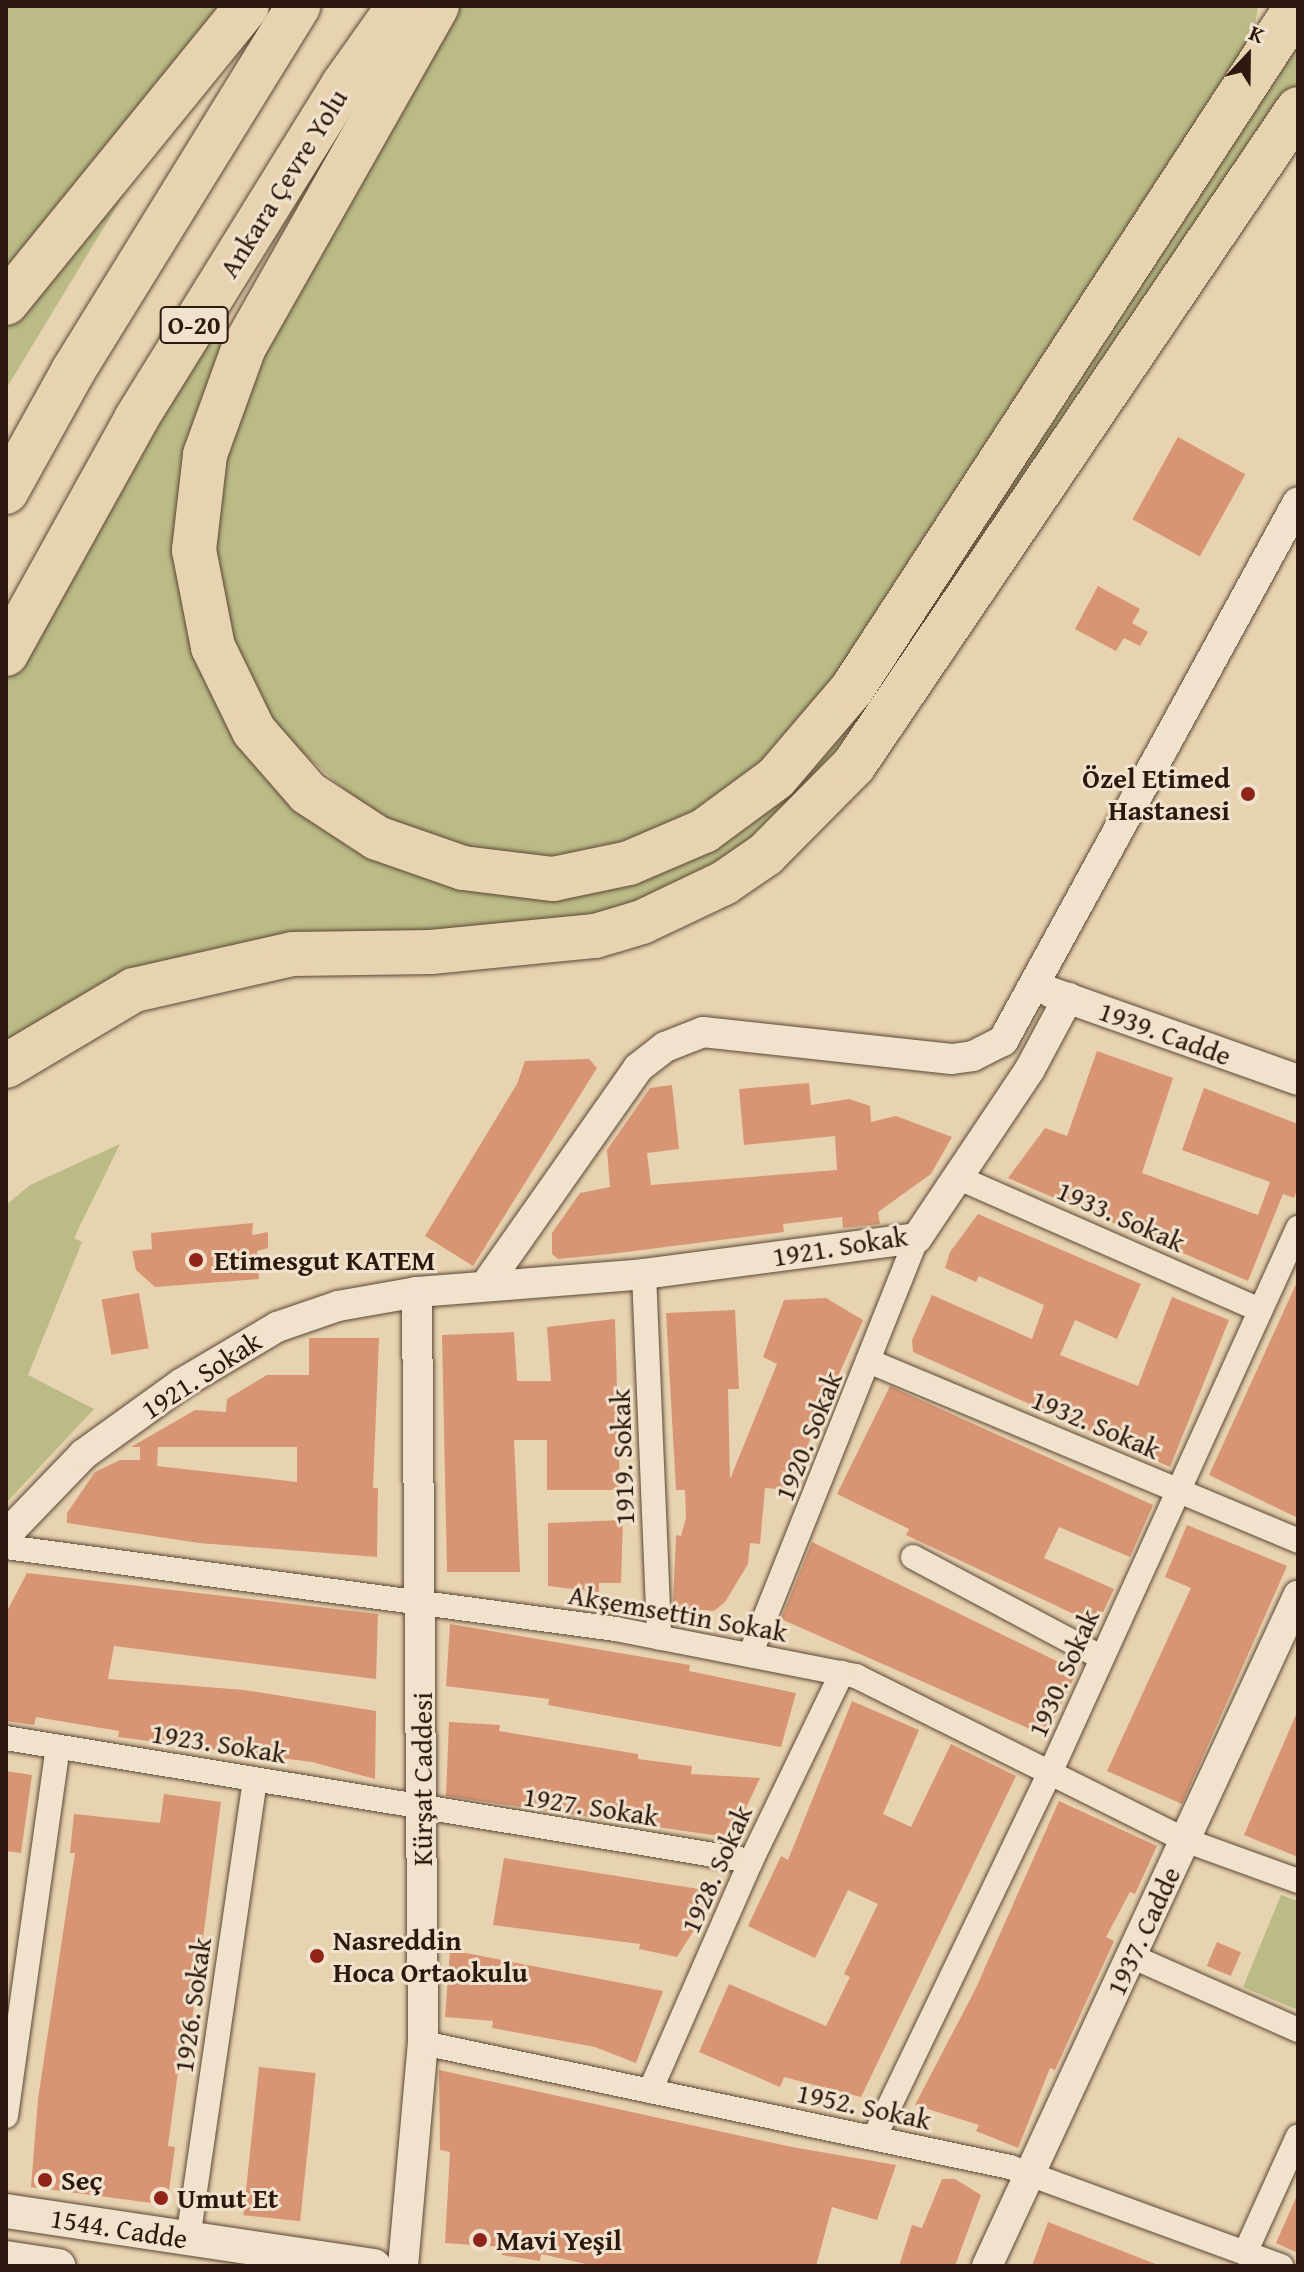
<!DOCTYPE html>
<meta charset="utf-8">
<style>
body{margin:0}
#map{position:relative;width:1304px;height:2272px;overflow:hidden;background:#e8d3b0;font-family:"Gentium Book Plus",serif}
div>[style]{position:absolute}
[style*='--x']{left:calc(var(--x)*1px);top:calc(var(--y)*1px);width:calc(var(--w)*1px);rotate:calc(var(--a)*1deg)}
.green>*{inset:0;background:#bbbb87}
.building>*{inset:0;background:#d79573;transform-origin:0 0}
.roads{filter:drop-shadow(0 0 2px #5b4736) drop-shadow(0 0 2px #5b4736)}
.minor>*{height:24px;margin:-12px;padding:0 12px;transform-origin:12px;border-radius:12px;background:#f0e2cc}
.tertiary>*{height:30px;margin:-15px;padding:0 15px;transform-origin:15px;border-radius:15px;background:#f0e2cc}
.secondary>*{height:34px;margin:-17px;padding:0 17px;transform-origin:17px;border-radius:17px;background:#f0e2cc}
.motorway>*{height:44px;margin:-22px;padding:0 22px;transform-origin:22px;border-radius:22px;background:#e8d3b0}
.dots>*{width:22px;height:22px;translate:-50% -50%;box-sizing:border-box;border:4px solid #f0e2cc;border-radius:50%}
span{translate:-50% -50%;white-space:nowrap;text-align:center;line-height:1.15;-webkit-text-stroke:6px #f0e2cc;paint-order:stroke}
.shield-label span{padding:2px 6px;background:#f0e2cc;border:2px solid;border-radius:6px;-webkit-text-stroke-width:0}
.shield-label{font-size:26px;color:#2c180e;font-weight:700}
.street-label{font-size:28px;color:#2c180e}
.poi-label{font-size:28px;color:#2c180e;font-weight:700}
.right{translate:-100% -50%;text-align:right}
.left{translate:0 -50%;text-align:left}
.frame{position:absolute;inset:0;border:8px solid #2c180e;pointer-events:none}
.north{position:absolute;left:1208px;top:16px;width:80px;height:80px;-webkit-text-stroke:6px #f0e2cc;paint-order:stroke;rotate:22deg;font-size:22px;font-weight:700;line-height:32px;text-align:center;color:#2c180e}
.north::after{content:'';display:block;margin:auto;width:28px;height:36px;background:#2c180e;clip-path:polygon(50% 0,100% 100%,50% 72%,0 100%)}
</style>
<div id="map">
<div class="green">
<i style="clip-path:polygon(6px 6px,227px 6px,6px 275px)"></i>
<i style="clip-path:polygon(450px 6px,1258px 6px,1251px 52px,1123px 258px,802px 723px,756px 768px,695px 816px,611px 850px,553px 856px,487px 850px,432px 840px,371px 813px,276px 729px,210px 591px,218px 441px)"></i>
<i style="clip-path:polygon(1298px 42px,1298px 95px,840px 762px,718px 869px,633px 915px,255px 950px,6px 1056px,6px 672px,210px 333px,226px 346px,179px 578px,302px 794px,554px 886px,777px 782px)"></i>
<i style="clip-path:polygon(125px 192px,123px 196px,6px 389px,6px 322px)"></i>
<i style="clip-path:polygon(120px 1144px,74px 1238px,82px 1242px,28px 1375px,94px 1409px,6px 1503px,6px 1205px,30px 1185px)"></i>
<i style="clip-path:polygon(1281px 1895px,1298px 1901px,1298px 2010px,1243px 1987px)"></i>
</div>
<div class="building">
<i style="left:1178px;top:437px;width:77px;height:94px;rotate:29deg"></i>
<i style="clip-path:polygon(1098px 586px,1140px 609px,1132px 623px,1148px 632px,1140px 646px,1124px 638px,1116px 651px,1075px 629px)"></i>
<i style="clip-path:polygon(1097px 1051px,1173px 1078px,1142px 1173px,1258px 1215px,1270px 1182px,1182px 1150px,1204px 1088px,1298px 1124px,1298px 1187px,1294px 1198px,1283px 1194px,1248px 1281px,1008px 1178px,1045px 1128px,1067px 1136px)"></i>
<i style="clip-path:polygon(589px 1059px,597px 1068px,473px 1266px,425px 1236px,517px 1084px,525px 1061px)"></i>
<i style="clip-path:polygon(809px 1083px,811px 1105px,849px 1099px,870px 1106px,871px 1122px,896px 1116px,952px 1137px,931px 1174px,878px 1212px,880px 1224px,843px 1228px,842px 1217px,783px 1224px,784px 1232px,610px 1254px,558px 1259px,552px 1254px,552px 1233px,580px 1193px,610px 1187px,607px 1150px,650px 1088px,672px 1085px,679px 1149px,647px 1153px,651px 1185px,837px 1170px,835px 1136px,744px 1145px,739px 1089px)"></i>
<i style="clip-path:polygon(978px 1214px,1141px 1284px,1117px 1339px,1075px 1320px,1060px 1355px,1138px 1386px,1172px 1297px,1229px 1320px,1170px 1467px,913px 1352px,912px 1340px,932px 1295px,1032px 1339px,1044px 1305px,979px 1276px,976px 1282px,945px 1268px,950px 1252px)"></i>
<i style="clip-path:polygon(253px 1223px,252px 1235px,268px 1232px,268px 1248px,257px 1251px,259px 1279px,155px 1287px,136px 1270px,132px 1251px,152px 1249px,151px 1233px)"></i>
<i style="clip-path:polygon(1298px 1280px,1298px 1518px,1209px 1475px)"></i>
<i style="left:139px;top:1293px;width:56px;height:38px;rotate:80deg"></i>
<i style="clip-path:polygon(826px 1298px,863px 1320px,788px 1490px,765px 1488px,760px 1544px,750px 1543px,748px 1564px,725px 1602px,714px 1611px,673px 1607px,676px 1535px,681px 1536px,686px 1518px,685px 1490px,676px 1490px,666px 1313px,735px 1310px,739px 1389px,728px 1389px,730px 1479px,777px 1364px,763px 1357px,784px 1300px)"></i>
<i style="clip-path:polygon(615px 1319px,620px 1490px,547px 1490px,547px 1440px,514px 1440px,520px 1572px,447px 1572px,442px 1335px,514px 1332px,517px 1381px,551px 1381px,547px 1327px)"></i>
<i style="clip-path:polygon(evenodd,309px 1338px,379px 1338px,373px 1488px,378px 1488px,377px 1557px,199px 1543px,67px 1523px,67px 1513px,95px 1472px,120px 1460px,140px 1460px,140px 1447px,131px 1447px,195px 1410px,226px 1412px,227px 1399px,267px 1375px,309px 1375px,309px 1338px,158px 1447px,297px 1447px,297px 1482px,157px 1466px,158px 1447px)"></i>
<i style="clip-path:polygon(890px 1386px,1153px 1505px,1130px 1557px,1059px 1527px,1044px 1558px,1114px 1589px,1097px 1625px,906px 1535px,909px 1529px,837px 1494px)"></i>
<i style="clip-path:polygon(623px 1520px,621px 1583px,599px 1583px,599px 1592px,548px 1586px,548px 1523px)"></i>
<i style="clip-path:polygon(1187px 1525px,1287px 1566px,1182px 1804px,1107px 1771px,1191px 1588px,1165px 1577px)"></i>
<i style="clip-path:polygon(812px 1542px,1077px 1671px,1046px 1736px,781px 1619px)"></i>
<i style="clip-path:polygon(27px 1573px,378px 1614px,376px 1679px,114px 1646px,108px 1679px,244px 1690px,376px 1711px,375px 1779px,312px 1762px,118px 1737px,119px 1731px,36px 1717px,34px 1725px,6px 1721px,6px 1613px)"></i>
<i style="clip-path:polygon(450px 1624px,690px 1665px,689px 1671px,796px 1693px,781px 1747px,548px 1705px,549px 1699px,446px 1686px)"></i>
<i style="clip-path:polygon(852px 1701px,919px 1730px,883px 1814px,911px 1827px,951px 1744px,1016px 1776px,861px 2097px,784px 2077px,780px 2087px,699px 2052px,729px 1984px,826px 2026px,850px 1977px,844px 1974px,878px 1904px,848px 1890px,815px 1958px,748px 1926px,781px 1856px,788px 1860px)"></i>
<i style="clip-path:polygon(1298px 1710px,1298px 1857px,1244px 1835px)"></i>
<i style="clip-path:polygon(449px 1722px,500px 1725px,499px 1731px,638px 1754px,638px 1759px,692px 1766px,691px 1774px,760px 1778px,732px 1838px,446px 1796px)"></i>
<i style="clip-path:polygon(6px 1771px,32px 1775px,21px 1853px,6px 1851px)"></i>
<i style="clip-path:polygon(164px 1794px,221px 1802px,192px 2021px,185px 2020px,168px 2146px,175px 2147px,167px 2205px,31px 2187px,38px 2099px,75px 1853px,70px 1853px,74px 1814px,160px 1823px)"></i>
<i style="clip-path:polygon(1059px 1801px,1157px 1846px,1135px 1894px,1130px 1892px,1106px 1937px,1114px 1941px,1055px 2070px,1050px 2068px,1018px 2148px,976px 2131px,979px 2125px,915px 2105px,975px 1990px)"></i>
<i style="clip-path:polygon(504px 1858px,705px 1890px,703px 1907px,697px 1907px,694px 1930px,677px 1957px,639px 1949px,640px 1944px,493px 1925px)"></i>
<i style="left:1217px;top:1942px;width:26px;height:26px;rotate:23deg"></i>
<i style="clip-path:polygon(450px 1950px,663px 1991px,636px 2063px,595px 2047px,492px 2028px,493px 2021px,445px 2017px)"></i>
<i style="left:259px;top:2067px;width:57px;height:149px;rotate:6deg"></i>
<i style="clip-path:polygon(439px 2070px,792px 2147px,896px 2165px,877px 2220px,832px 2207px,816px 2266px,595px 2266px,541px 2254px,540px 2261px,502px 2255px,503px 2247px,445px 2243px,450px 2152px,440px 2150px)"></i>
<i style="clip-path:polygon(942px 2179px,955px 2179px,981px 2195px,955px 2266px,899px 2266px,912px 2225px,922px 2228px)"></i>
<i style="clip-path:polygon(1298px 2193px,1298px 2253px,1276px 2243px)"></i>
<i style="clip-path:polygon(1048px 2222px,1158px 2265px,1157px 2266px,1032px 2266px)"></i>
</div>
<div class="roads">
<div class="minor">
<i style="--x:957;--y:1177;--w:331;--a:23.7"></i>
<i style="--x:644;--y:1274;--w:364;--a:87.6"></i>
<i style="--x:871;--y:1362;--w:463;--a:22.7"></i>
<i style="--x:6;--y:1547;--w:615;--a:7.66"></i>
<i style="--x:616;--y:1629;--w:245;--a:11.1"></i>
<i style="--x:856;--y:1676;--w:368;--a:26.5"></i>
<i style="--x:1185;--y:1840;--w:120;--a:19.9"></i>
<i style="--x:913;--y:1557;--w:214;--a:28.1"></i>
<i style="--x:750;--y:1655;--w:449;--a:-68.2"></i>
<i style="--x:6;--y:1738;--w:755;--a:9.38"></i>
<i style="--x:1131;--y:1956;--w:183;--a:23.9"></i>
<i style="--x:423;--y:2043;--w:600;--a:11.93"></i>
<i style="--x:1010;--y:2167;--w:289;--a:20.1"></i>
<i style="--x:650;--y:2091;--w:251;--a:-66.3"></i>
<i style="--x:751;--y:1861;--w:209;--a:-64.2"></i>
<i style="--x:6;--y:2116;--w:373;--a:-82"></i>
<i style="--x:874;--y:2138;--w:405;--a:-64.3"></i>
<i style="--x:1050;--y:1773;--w:599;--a:-65.53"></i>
<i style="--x:188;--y:2239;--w:464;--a:-81.7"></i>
<i style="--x:1245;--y:2253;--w:128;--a:-65.6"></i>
</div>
<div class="tertiary">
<i style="--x:1050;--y:992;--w:263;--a:19.5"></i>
<i style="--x:485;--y:1286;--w:266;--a:-54.9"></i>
<i style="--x:638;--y:1068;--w:34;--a:-38"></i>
<i style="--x:665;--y:1047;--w:41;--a:-21.5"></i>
<i style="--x:703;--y:1032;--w:250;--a:6.2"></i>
<i style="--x:952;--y:1059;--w:21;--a:-8"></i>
<i style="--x:973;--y:1056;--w:34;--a:-27"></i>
<i style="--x:1003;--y:1041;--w:614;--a:-61.31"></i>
<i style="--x:6;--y:1535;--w:112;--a:-46.1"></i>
<i style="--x:84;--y:1454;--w:120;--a:-35.8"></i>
<i style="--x:181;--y:1384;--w:112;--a:-30.7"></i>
<i style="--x:277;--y:1327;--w:65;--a:-19"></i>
<i style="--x:338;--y:1306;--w:80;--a:-10"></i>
<i style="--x:417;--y:1292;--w:228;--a:-4.5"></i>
<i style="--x:644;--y:1274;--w:275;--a:-7.5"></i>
<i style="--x:917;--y:1238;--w:203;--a:-56.2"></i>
<i style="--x:1030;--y:1069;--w:81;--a:-61.8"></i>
<i style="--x:403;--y:2266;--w:224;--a:-84.9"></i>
<i style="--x:423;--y:2043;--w:751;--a:-90.46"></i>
<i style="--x:987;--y:2266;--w:739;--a:-65.1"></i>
</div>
<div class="secondary">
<i style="--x:6;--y:2211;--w:372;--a:8.5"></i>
<i style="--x:6;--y:2258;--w:53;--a:8.7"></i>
</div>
<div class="motorway">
<i style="--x:437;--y:6;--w:392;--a:119.5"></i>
<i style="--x:244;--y:347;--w:115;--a:109.9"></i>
<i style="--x:205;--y:455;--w:96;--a:96.6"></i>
<i style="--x:194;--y:550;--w:99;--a:78.9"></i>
<i style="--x:213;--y:647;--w:93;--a:64"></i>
<i style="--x:254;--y:731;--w:82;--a:48.9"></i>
<i style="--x:308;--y:793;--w:82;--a:33.1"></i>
<i style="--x:377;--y:838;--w:91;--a:19.2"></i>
<i style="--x:463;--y:868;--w:91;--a:7"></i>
<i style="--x:553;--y:879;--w:78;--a:-11.9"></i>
<i style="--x:629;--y:863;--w:82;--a:-23.1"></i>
<i style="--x:704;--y:831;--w:89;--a:-36.4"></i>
<i style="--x:776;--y:778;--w:117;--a:-49.5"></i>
<i style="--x:852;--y:689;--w:815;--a:-56.91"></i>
<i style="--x:6;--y:303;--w:382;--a:-50.9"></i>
<i style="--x:6;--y:492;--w:138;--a:-61"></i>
<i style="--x:73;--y:371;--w:429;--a:-58.3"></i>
<i style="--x:6;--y:654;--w:269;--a:-61"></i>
<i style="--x:136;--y:419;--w:393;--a:-58.2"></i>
<i style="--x:343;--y:85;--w:97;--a:-54.7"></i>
<i style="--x:6;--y:1066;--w:149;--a:-30.7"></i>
<i style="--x:134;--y:990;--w:163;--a:-12.8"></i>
<i style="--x:293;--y:954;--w:138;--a:-0.8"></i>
<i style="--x:431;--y:952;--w:165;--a:-5.6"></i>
<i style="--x:595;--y:936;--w:49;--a:-16.6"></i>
<i style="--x:642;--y:922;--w:91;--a:-25.4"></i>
<i style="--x:724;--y:883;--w:51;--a:-34.6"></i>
<i style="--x:766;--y:854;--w:125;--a:-45.3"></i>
<i style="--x:854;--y:765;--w:792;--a:-55.91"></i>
</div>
</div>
<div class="dots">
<i style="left:1248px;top:794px;background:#8f2418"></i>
<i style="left:196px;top:1260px;background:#8f2418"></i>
<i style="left:317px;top:1956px;background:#8f2418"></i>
<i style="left:45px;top:2180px;background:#8f2418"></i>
<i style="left:161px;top:2198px;background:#8f2418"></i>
<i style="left:480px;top:2240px;background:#8f2418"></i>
</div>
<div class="shield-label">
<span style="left:194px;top:325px">O-20</span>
</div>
<div class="street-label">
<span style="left:283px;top:183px;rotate:-58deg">Ankara Çevre Yolu</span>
<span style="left:1165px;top:1033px;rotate:20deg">1939. Cadde</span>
<span style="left:1121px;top:1216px;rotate:24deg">1933. Sokak</span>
<span style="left:840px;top:1246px;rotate:-9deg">1921. Sokak</span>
<span style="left:201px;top:1375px;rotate:-33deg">1921. Sokak</span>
<span style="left:1096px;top:1424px;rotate:23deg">1932. Sokak</span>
<span style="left:808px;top:1436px;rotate:-68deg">1920. Sokak</span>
<span style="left:622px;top:1457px;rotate:-92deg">1919. Sokak</span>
<span style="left:678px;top:1613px;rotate:10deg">Akşemsettin Sokak</span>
<span style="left:1063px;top:1673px;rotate:-66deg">1930. Sokak</span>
<span style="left:219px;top:1743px;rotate:9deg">1923. Sokak</span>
<span style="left:422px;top:1779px;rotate:-90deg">Kürşat Caddesi</span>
<span style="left:591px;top:1806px;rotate:9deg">1927. Sokak</span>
<span style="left:716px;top:1869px;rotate:-66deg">1928. Sokak</span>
<span style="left:1143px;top:1931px;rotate:-65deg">1937. Cadde</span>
<span style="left:192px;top:2005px;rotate:-82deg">1926. Sokak</span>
<span style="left:864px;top:2106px;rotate:12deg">1952. Sokak</span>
<span style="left:119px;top:2228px;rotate:9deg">1544. Cadde</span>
</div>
<div class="poi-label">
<span class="right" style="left:1230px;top:794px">Özel Etimed<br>Hastanesi</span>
<span class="left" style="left:214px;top:1260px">Etimesgut KATEM</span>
<span class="left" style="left:333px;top:1956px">Nasreddin<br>Hoca Ortaokulu</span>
<span class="left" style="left:61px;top:2180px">Seç</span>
<span class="left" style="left:177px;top:2198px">Umut Et</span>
<span class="left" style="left:496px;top:2240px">Mavi Yeşil</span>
</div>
<div class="frame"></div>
<div class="north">K</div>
</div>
